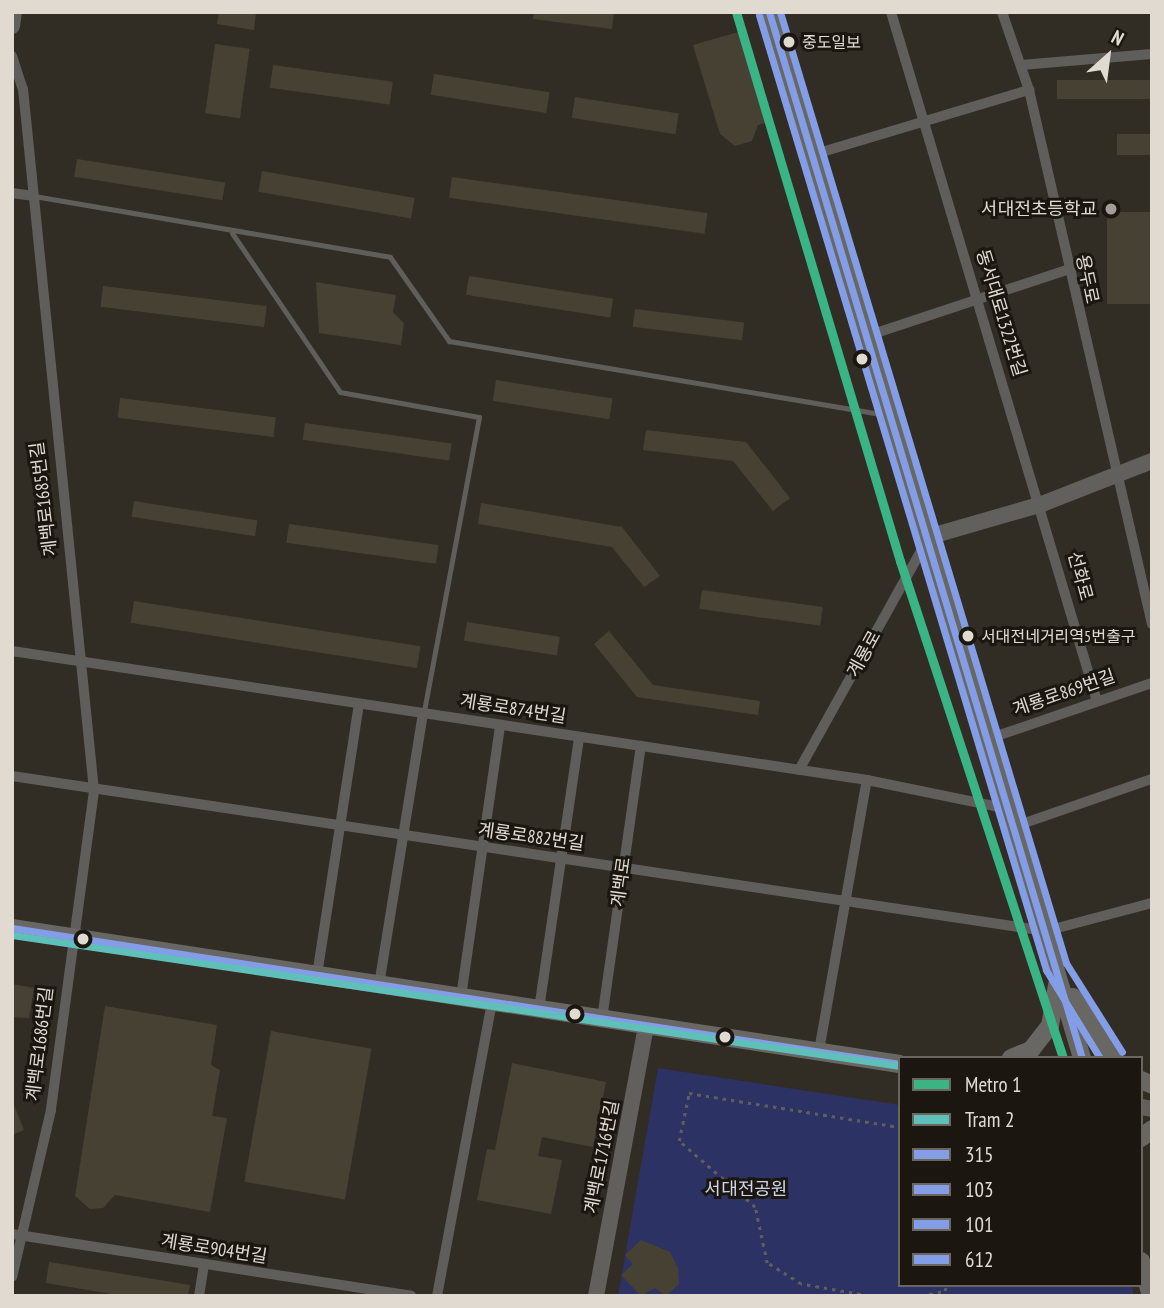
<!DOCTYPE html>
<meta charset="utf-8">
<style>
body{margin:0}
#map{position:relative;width:1164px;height:1308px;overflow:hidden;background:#312d25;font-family:"PT Sans Narrow","Noto Sans KR",sans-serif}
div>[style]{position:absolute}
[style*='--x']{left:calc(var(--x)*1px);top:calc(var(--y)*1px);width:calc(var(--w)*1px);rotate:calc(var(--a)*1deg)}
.green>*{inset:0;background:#2c3263}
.building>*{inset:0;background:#474134;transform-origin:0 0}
.path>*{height:2.5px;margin-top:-1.25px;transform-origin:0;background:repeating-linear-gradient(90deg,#615e5a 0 3.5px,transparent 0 8.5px)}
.lane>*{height:5px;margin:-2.5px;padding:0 2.5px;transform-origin:2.5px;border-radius:2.5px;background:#605e5a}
.street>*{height:10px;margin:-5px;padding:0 5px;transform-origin:5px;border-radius:5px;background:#605e5a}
.secondary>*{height:16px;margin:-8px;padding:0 8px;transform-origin:8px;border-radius:8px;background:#62605c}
.primary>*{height:18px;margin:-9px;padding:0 9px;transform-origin:9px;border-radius:9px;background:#696763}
.bus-1>*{height:7px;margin:-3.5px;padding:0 3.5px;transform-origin:3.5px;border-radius:3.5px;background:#839de6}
.bus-2>*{height:7px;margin:-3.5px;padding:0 3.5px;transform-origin:3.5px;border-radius:3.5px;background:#839de6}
.bus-3>*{height:7px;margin:-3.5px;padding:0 3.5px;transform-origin:3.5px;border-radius:3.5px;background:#839de6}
.bus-4>*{height:7px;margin:-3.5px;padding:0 3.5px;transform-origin:3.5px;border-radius:3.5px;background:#839de6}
.tram-1>*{height:7px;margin:-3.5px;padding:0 3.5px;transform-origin:3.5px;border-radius:3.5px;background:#5fc0b9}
.metro-1>*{height:9px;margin:-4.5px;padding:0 4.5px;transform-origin:4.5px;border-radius:4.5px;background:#3ab385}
.dots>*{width:19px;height:19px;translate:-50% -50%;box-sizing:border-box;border:4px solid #1b1710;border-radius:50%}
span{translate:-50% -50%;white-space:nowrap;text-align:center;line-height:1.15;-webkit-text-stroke:6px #1b1710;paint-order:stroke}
.bus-label{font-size:16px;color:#e0dad1}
.left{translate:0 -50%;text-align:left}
.poi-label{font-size:18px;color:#e0dad1}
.right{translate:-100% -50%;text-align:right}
.street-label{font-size:18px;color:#e0dad1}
.park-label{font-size:18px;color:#d0d5eb}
.frame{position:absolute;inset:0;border:14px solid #e0dad1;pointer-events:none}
.legend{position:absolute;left:898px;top:1056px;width:245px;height:231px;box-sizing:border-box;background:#1b1710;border:2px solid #6a655d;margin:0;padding:9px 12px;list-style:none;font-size:21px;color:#e0dad1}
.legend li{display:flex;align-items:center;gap:14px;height:35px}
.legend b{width:35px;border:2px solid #6a655d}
.north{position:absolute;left:1073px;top:21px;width:70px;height:70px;-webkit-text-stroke:5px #1b1710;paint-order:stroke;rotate:28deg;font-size:19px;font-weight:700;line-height:28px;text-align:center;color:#e0dad1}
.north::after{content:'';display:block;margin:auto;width:24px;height:32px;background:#e0dad1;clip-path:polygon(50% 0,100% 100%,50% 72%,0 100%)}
</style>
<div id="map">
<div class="green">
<i style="clip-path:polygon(658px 1068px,900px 1105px,900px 1285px,1132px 1285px,1134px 1296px,618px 1296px)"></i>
</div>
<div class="building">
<i style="clip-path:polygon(219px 12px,256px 12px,254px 30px,217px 24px)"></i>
<i style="clip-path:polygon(534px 12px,614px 12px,612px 29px,533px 19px)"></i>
<i style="clip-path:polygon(742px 31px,769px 122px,758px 125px,752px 141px,735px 146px,720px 134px,693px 45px)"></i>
<i style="left:215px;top:44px;width:35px;height:70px;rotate:8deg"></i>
<i style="left:273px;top:65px;width:121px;height:23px;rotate:8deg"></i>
<i style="left:434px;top:74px;width:117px;height:21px;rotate:9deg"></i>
<i style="left:1152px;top:80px;width:19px;height:95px;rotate:90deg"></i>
<i style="left:575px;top:97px;width:105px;height:21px;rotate:9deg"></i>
<i style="left:1152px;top:134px;width:21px;height:35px;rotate:90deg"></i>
<i style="left:77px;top:159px;width:150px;height:18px;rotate:9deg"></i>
<i style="left:262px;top:171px;width:155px;height:21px;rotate:10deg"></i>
<i style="left:452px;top:177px;width:258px;height:21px;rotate:8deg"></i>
<i style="left:1152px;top:212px;width:92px;height:45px;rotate:90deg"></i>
<i style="left:469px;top:276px;width:146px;height:19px;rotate:9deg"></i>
<i style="clip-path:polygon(316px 282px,396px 295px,393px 312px,404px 323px,401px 345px,319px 333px)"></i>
<i style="left:103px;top:286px;width:165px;height:21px;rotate:7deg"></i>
<i style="left:635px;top:309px;width:110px;height:18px;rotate:7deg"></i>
<i style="left:496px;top:380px;width:118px;height:21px;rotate:9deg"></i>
<i style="left:120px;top:398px;width:157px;height:20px;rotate:7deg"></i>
<i style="left:305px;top:423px;width:148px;height:17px;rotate:8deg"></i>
<i style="clip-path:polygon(646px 430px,746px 442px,790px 498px,773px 511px,733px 461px,643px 450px)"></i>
<i style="left:134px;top:501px;width:125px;height:16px;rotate:9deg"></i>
<i style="clip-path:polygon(481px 503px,622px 527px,660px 576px,644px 587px,612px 547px,478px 524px)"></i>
<i style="left:289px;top:524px;width:151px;height:19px;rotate:8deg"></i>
<i style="left:702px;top:590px;width:122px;height:19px;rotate:8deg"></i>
<i style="left:134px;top:601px;width:290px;height:22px;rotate:9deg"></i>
<i style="left:467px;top:622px;width:94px;height:19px;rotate:9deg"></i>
<i style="clip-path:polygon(609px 631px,653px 685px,760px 701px,758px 715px,637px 697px,594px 644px)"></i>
<i style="clip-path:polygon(12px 984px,34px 988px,29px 1018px,12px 1017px)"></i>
<i style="clip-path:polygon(105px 1006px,217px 1025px,211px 1065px,220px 1070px,212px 1116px,227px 1118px,210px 1212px,115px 1195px,103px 1208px,90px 1209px,75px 1196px)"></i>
<i style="left:271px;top:1031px;width:102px;height:153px;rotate:10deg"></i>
<i style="clip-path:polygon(512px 1063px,606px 1082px,593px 1147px,542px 1137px,538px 1156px,562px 1160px,551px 1214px,477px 1200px,487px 1149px,495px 1150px)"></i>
<i style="clip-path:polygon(12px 1100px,24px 1130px,12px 1135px)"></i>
<i style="clip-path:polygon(641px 1240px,670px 1252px,678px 1268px,679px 1284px,666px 1296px,655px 1288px,641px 1296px,621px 1275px,633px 1264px,625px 1255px)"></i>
<i style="clip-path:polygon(49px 1262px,190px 1285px,188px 1296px,124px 1296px,46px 1283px)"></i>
</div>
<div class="path">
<i style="--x:869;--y:1296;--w:69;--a:-170"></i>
<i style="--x:801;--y:1284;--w:40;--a:-148"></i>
<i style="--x:767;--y:1263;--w:57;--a:-102.1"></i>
<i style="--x:755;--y:1207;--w:101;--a:-139"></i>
<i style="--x:679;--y:1141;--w:49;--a:-78.2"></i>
<i style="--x:689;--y:1093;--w:214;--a:9.2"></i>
<i style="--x:921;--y:1296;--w:25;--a:-12"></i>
<i style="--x:945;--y:1291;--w:6;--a:-81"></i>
</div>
<div class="lane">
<i style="--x:34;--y:196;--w:361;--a:9.7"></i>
<i style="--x:390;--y:257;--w:103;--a:54.9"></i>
<i style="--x:449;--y:341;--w:442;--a:9.6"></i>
<i style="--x:232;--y:233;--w:192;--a:55.8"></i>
<i style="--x:340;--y:392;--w:141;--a:10.2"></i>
<i style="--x:479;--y:417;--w:300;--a:100.6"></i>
</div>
<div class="street">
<i style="--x:891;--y:12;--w:716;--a:73.36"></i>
<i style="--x:1002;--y:12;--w:83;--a:70.9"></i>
<i style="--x:1029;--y:90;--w:548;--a:77.03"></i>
<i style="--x:12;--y:56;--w:35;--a:72"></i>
<i style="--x:23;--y:89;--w:706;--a:84.22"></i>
<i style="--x:94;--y:791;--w:322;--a:97.7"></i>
<i style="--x:51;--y:1110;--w:171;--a:103.1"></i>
<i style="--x:1021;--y:65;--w:131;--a:-4.8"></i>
<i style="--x:812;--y:155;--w:227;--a:-16.7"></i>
<i style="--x:12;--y:193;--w:22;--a:8"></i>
<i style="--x:867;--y:336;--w:211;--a:-18.3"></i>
<i style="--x:12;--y:651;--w:865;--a:8.58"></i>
<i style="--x:867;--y:780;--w:144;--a:11.6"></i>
<i style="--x:988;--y:739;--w:173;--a:-18.9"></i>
<i style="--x:799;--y:770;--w:263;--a:-60.9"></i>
<i style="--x:12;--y:776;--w:1046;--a:8.53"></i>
<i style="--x:1046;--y:931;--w:110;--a:-14.8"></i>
<i style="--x:1013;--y:827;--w:147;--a:-19.1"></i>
<i style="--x:317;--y:975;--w:274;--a:-81.2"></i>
<i style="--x:379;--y:985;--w:275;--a:-80.8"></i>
<i style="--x:461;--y:997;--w:275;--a:-81.8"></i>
<i style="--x:539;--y:1009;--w:275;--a:-81.6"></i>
<i style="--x:602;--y:1019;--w:276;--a:-81.9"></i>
<i style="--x:819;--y:1051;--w:275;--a:-80"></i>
<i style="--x:12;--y:1234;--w:404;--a:8.8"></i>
<i style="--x:199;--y:1296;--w:30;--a:-81"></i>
<i style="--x:437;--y:1296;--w:299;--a:-79.4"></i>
</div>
<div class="secondary">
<i style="--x:12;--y:26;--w:14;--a:-82"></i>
<i style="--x:928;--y:537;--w:119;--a:-16.1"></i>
<i style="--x:1042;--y:504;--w:118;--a:-21.4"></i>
<i style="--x:1141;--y:1107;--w:11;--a:10"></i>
<i style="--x:596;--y:1296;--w:275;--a:-79.5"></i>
</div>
<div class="primary">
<i style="--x:769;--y:12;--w:1092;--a:73.34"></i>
<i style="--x:12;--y:928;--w:898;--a:8.71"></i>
<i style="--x:1073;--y:997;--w:73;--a:56.7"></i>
<i style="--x:1011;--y:1058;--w:22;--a:-22"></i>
<i style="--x:1031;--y:1050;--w:31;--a:-52"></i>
<i style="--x:1050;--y:1026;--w:42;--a:-80.3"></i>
<i style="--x:1141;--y:1080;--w:12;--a:24"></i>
<i style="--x:1141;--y:1138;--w:14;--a:-39"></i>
<i style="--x:1141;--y:1261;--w:36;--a:74"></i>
</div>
<div class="bus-1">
<i style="--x:769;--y:12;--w:1092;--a:73.34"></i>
</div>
<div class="bus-2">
<i style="--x:759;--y:15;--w:997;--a:73.27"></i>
<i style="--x:1046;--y:970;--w:103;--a:58.5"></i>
</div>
<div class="bus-3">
<i style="--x:780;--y:12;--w:993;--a:73.26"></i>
<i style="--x:1066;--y:963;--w:105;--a:57.8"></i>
</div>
<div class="bus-4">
<i style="--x:12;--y:928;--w:898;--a:8.71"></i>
</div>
<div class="tram-1">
<i style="--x:12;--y:935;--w:898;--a:8.39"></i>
</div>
<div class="metro-1">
<i style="--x:736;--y:12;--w:573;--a:73.37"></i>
<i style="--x:900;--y:561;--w:523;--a:71.84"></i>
</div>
<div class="dots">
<i style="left:789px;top:42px;background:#e0dad1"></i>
<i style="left:1111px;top:209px;background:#a39d95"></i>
<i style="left:862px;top:359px;background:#e0dad1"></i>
<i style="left:968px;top:636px;background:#e0dad1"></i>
<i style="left:83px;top:939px;background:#e0dad1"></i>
<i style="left:575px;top:1014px;background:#e0dad1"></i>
<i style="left:725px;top:1037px;background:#e0dad1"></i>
</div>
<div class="bus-label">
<span class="left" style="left:802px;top:42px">중도일보</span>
<span class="left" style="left:981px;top:636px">서대전네거리역5번출구</span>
</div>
<div class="poi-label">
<span class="right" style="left:1097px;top:209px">서대전초등학교</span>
</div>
<div class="street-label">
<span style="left:1087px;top:279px;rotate:78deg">용두로</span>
<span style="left:1001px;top:313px;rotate:73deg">동서대로1322번길</span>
<span style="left:44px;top:499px;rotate:-97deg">계백로1685번길</span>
<span style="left:1080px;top:576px;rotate:75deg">선화로</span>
<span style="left:864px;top:654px;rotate:-61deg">계룡로</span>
<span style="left:1064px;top:693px;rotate:-19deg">계룡로869번길</span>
<span style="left:513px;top:709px;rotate:9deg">계룡로874번길</span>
<span style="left:531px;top:837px;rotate:8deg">계룡로882번길</span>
<span style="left:621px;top:882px;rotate:-82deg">계백로</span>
<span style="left:40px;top:1044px;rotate:-83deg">계백로1686번길</span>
<span style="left:602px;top:1157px;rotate:-79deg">계백로1716번길</span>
<span style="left:214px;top:1249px;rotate:9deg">계룡로904번길</span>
</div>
<div class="park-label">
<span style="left:746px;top:1189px">서대전공원</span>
</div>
<div class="frame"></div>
<ul class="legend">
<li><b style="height:9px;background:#3ab385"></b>Metro 1</li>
<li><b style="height:9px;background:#5fc0b9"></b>Tram 2</li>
<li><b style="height:9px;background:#839de6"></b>315</li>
<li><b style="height:9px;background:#839de6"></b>103</li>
<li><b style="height:9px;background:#839de6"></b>101</li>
<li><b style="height:9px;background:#839de6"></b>612</li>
</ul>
<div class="north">N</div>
</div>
